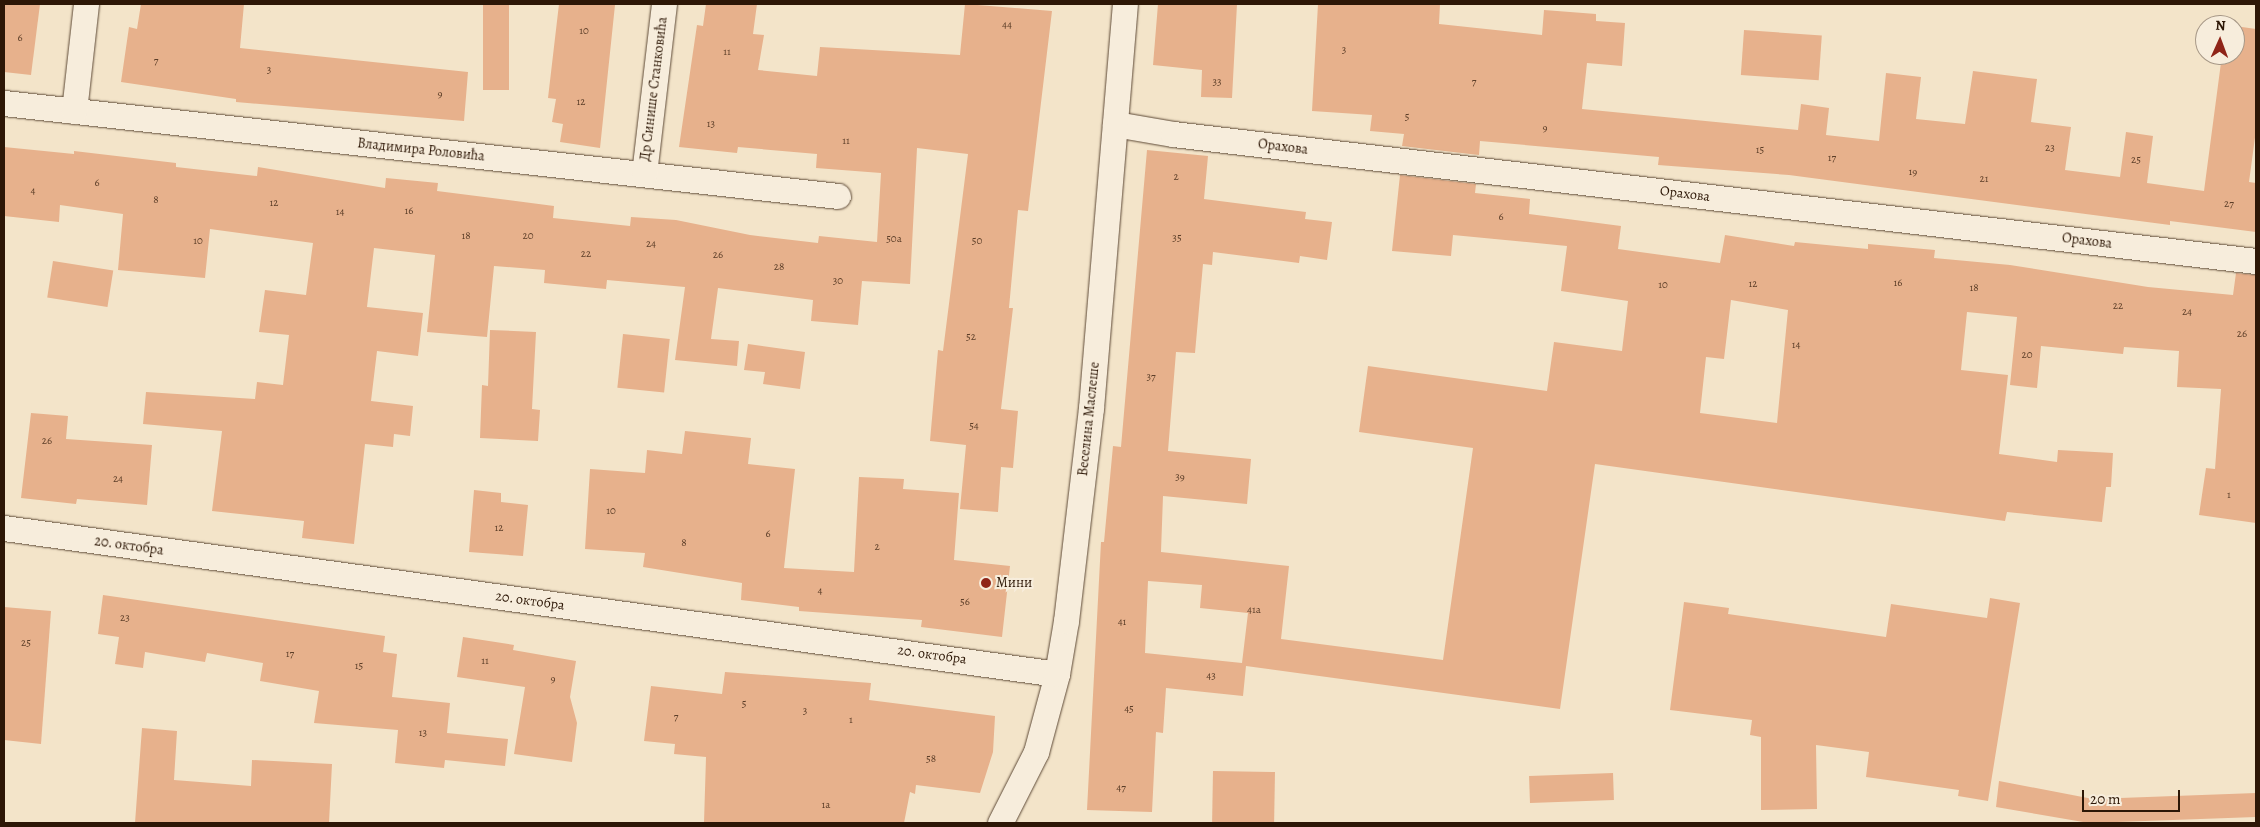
<!DOCTYPE html>
<meta charset="utf-8">
<style>
body{margin:0}
#map{position:relative;width:2260px;height:827px;overflow:hidden;background:#f3e4c9;font-family:Alegreya,serif}
div>[style]{position:absolute}
[style*='--x']{left:calc(var(--x)*1px);top:calc(var(--y)*1px);width:calc(var(--w)*1px);rotate:calc(var(--a)*1deg)}
.building>*{inset:0;background:#e7b18c;transform-origin:0 0}
.roads{filter:drop-shadow(0 0 1px #5e4a37) drop-shadow(0 0 1px #5e4a37)}
.minor>*{height:25px;margin:-12.5px;padding:0 12.5px;transform-origin:12.5px;border-radius:12.5px;background:#f7eddc}
.dots>*{width:14px;height:14px;translate:-50% -50%;box-sizing:border-box;border:2px solid #f7eddc;border-radius:50%}
span{translate:-50% -50%;white-space:nowrap;text-align:center;line-height:1.15;-webkit-text-stroke:4px #f7eddc;paint-order:stroke}
.number-label{font-size:11px;color:#5c3e28}
.number-label span{-webkit-text-stroke-width:0}
.street-label{font-size:14px;color:#2d1706}
.poi-label{font-size:14px;color:#2d1706}
.left{translate:0 -50%;text-align:left}
.frame{position:absolute;inset:0;border:5px solid #2d1706;pointer-events:none}
.north{position:absolute;left:2195px;top:15px;width:50px;height:50px;box-sizing:border-box;background:#f7eddc;border:1px solid #a69786;border-radius:50%;rotate:2deg;font-size:14px;font-weight:700;line-height:20px;text-align:center;color:#2d1706}
.north::after{content:'';display:block;margin:auto;width:18px;height:22px;background:#8f2418;clip-path:polygon(50% 0,100% 100%,50% 72%,0 100%)}
.scale{position:absolute;left:2082px;top:790px;width:98px;height:22px;box-sizing:border-box;border:2px solid #2d1706;border-top:0;padding-left:6px;font-size:15px;line-height:18px;white-space:nowrap;color:#2d1706;-webkit-text-stroke:4px #f7eddc;paint-order:stroke}
</style>
<div id="map">
<div class="building">
<i style="clip-path:polygon(4px 4px,40px 4px,31px 75px,4px 72px)"></i>
<i style="clip-path:polygon(141px 4px,244px 4px,240px 48px,468px 72px,464px 121px,236px 102px,236px 99px,121px 82px,129px 27px,137px 29px)"></i>
<i style="left:483px;top:4px;width:26px;height:86px"></i>
<i style="clip-path:polygon(559px 4px,615px 5px,600px 148px,560px 142px,563px 124px,552px 122px,556px 99px,548px 98px)"></i>
<i style="clip-path:polygon(706px 4px,757px 4px,753px 34px,764px 35px,758px 70px,817px 76px,820px 47px,960px 55px,965px 4px,1052px 11px,1028px 211px,1018px 210px,1009px 308px,1013px 308px,1001px 409px,1018px 411px,1013px 468px,1001px 467px,998px 512px,960px 509px,966px 445px,930px 441px,938px 350px,943px 351px,968px 154px,917px 148px,910px 284px,862px 281px,858px 325px,811px 321px,813px 300px,718px 288px,711px 339px,739px 341px,737px 366px,675px 360px,685px 287px,607px 280px,606px 289px,544px 283px,545px 270px,494px 266px,487px 337px,427px 332px,435px 255px,374px 248px,367px 307px,423px 313px,418px 356px,377px 351px,371px 401px,413px 406px,410px 436px,394px 434px,393px 447px,365px 444px,354px 544px,302px 538px,304px 521px,212px 511px,222px 431px,143px 424px,146px 392px,255px 399px,257px 382px,283px 385px,289px 335px,259px 332px,265px 290px,306px 295px,313px 243px,210px 229px,205px 278px,118px 270px,123px 214px,60px 205px,59px 222px,4px 216px,4px 147px,74px 154px,74px 151px,176px 163px,176px 167px,257px 176px,258px 167px,385px 188px,386px 178px,438px 183px,437px 191px,554px 206px,553px 218px,630px 226px,631px 217px,676px 220px,750px 235px,818px 243px,819px 236px,877px 242px,881px 173px,816px 168px,817px 154px,738px 147px,737px 153px,679px 147px,697px 25px,703px 26px)"></i>
<i style="clip-path:polygon(1158px 4px,1237px 4px,1232px 98px,1201px 97px,1202px 70px,1153px 65px)"></i>
<i style="clip-path:polygon(1318px 4px,1440px 4px,1439px 24px,1542px 35px,1544px 10px,1596px 14px,1596px 21px,1625px 23px,1622px 66px,1587px 63px,1582px 109px,1798px 130px,1801px 104px,1829px 108px,1826px 135px,1879px 141px,1886px 73px,1921px 77px,1916px 119px,1965px 124px,1973px 71px,2037px 79px,2031px 122px,2071px 127px,2065px 170px,2120px 177px,2126px 132px,2153px 136px,2147px 183px,2204px 191px,2222px 55px,2235px 55px,2235px 26px,2256px 29px,2256px 130px,2249px 182px,2256px 183px,2256px 232px,2170px 221px,2170px 225px,1789px 175px,1658px 165px,1659px 157px,1480px 141px,1479px 155px,1402px 146px,1404px 134px,1370px 131px,1372px 115px,1312px 111px)"></i>
<i style="left:1744px;top:30px;width:78px;height:45px;rotate:4deg"></i>
<i style="clip-path:polygon(evenodd,1147px 150px,1208px 156px,1204px 199px,1306px 212px,1305px 219px,1332px 222px,1327px 260px,1300px 256px,1299px 263px,1213px 252px,1212px 265px,1203px 264px,1195px 353px,1176px 352px,1168px 451px,1251px 459px,1247px 504px,1163px 496px,1161px 552px,1289px 566px,1281px 639px,1443px 660px,1473px 448px,1359px 432px,1368px 366px,1547px 391px,1554px 342px,1622px 351px,1628px 301px,1561px 291px,1567px 246px,1453px 235px,1451px 256px,1392px 251px,1400px 175px,1476px 184px,1475px 193px,1530px 199px,1529px 214px,1621px 226px,1618px 249px,1720px 263px,1725px 235px,1794px 246px,1795px 242px,1868px 249px,1868px 244px,1935px 250px,1934px 258px,2010px 265px,2148px 287px,2233px 295px,2236px 273px,2256px 275px,2256px 523px,2199px 515px,2206px 468px,2215px 469px,2221px 389px,2177px 387px,2179px 351px,2124px 347px,2123px 354px,2041px 346px,2037px 388px,2010px 385px,2017px 317px,1967px 312px,1961px 370px,2008px 375px,1999px 454px,2057px 462px,2058px 450px,2113px 453px,2111px 487px,2106px 487px,2102px 522px,2007px 512px,2005px 521px,1595px 464px,1560px 709px,1246px 666px,1243px 696px,1166px 688px,1163px 733px,1156px 732px,1152px 812px,1087px 810px,1101px 542px,1104px 542px,1113px 446px,1121px 447px,1147px 150px,1731px 300px,1788px 310px,1777px 423px,1700px 413px,1706px 357px,1724px 359px,1731px 300px,1147px 150px,1148px 581px,1202px 585px,1200px 608px,1248px 613px,1242px 663px,1145px 653px,1148px 581px)"></i>
<i style="left:53px;top:261px;width:61px;height:37px;rotate:9deg"></i>
<i style="clip-path:polygon(490px 330px,536px 332px,532px 409px,540px 410px,538px 441px,480px 438px,482px 385px,488px 386px)"></i>
<i style="left:623px;top:334px;width:47px;height:54px;rotate:6deg"></i>
<i style="clip-path:polygon(748px 344px,805px 352px,800px 389px,763px 384px,765px 372px,744px 370px)"></i>
<i style="clip-path:polygon(31px 413px,68px 416px,66px 439px,152px 445px,147px 505px,77px 499px,76px 504px,21px 498px)"></i>
<i style="clip-path:polygon(685px 431px,751px 438px,748px 464px,795px 469px,784px 568px,854px 572px,859px 477px,904px 479px,903px 489px,959px 493px,954px 560px,1010px 566px,1002px 637px,921px 627px,922px 620px,799px 611px,799px 607px,741px 600px,742px 583px,643px 567px,645px 553px,585px 549px,590px 469px,645px 473px,647px 450px,682px 454px)"></i>
<i style="clip-path:polygon(474px 490px,501px 493px,501px 502px,528px 505px,523px 556px,469px 552px)"></i>
<i style="clip-path:polygon(103px 595px,385px 636px,383px 652px,397px 654px,392px 697px,450px 703px,447px 733px,508px 739px,505px 766px,445px 760px,444px 768px,395px 763px,398px 730px,314px 723px,319px 691px,260px 681px,263px 663px,207px 653px,205px 662px,145px 652px,143px 668px,115px 664px,119px 637px,98px 634px)"></i>
<i style="clip-path:polygon(1990px 598px,2020px 603px,1988px 801px,1958px 796px,1959px 790px,1866px 777px,1869px 752px,1816px 745px,1817px 809px,1761px 810px,1761px 737px,1750px 735px,1752px 720px,1670px 710px,1684px 602px,1729px 608px,1728px 614px,1886px 637px,1891px 604px,1987px 618px)"></i>
<i style="clip-path:polygon(4px 607px,51px 611px,41px 744px,4px 740px)"></i>
<i style="clip-path:polygon(463px 637px,514px 645px,513px 650px,576px 661px,570px 697px,577px 723px,572px 762px,514px 754px,525px 687px,457px 677px)"></i>
<i style="clip-path:polygon(725px 672px,871px 683px,869px 700px,995px 716px,993px 752px,980px 793px,916px 785px,915px 794px,910px 792px,904px 823px,704px 823px,706px 757px,674px 754px,675px 744px,644px 741px,651px 686px,722px 694px)"></i>
<i style="clip-path:polygon(142px 728px,177px 731px,174px 780px,251px 786px,252px 760px,332px 764px,329px 823px,135px 823px)"></i>
<i style="left:1213px;top:771px;width:62px;height:52px;rotate:1deg"></i>
<i style="left:1613px;top:773px;width:27px;height:84px;rotate:88deg"></i>
<i style="clip-path:polygon(1999px 781px,2093px 799px,2256px 793px,2256px 817px,2089px 823px,1996px 807px)"></i>
</div>
<div class="roads">
<div class="minor">
<i style="--x:4;--y:103;--w:839;--a:6.36"></i>
<i style="--x:74;--y:111;--w:108;--a:-83.6"></i>
<i style="--x:1115;--y:124;--w:59;--a:9.8"></i>
<i style="--x:1173;--y:134;--w:1090;--a:6.69"></i>
<i style="--x:644;--y:174;--w:171;--a:-83.3"></i>
<i style="--x:4;--y:528;--w:1063;--a:7.89"></i>
<i style="--x:1000;--y:823;--w:80;--a:-63.1"></i>
<i style="--x:1036;--y:752;--w:81;--a:-74.9"></i>
<i style="--x:1057;--y:674;--w:54;--a:-80.4"></i>
<i style="--x:1066;--y:621;--w:214;--a:-83.3"></i>
<i style="--x:1091;--y:408;--w:405;--a:-85.2"></i>
</div>
</div>
<div class="dots">
<i style="left:986px;top:583px;background:#8f2418"></i>
</div>
<div class="number-label">
<span style="left:1007px;top:25px">44</span>
<span style="left:584px;top:31px">10</span>
<span style="left:20px;top:38px">6</span>
<span style="left:1344px;top:50px">3</span>
<span style="left:727px;top:52px">11</span>
<span style="left:156px;top:61px">7</span>
<span style="left:269px;top:70px">3</span>
<span style="left:1217px;top:82px">33</span>
<span style="left:1474px;top:82px">7</span>
<span style="left:440px;top:94px">9</span>
<span style="left:581px;top:102px">12</span>
<span style="left:1407px;top:117px">5</span>
<span style="left:711px;top:124px">13</span>
<span style="left:1545px;top:128px">9</span>
<span style="left:846px;top:141px">11</span>
<span style="left:2050px;top:148px">23</span>
<span style="left:1760px;top:150px">15</span>
<span style="left:1832px;top:158px">17</span>
<span style="left:2136px;top:160px">25</span>
<span style="left:1913px;top:172px">19</span>
<span style="left:1176px;top:177px">2</span>
<span style="left:1984px;top:179px">21</span>
<span style="left:97px;top:183px">6</span>
<span style="left:33px;top:191px">4</span>
<span style="left:156px;top:200px">8</span>
<span style="left:274px;top:203px">12</span>
<span style="left:2229px;top:204px">27</span>
<span style="left:409px;top:211px">16</span>
<span style="left:340px;top:212px">14</span>
<span style="left:1501px;top:217px">6</span>
<span style="left:466px;top:236px">18</span>
<span style="left:528px;top:236px">20</span>
<span style="left:1177px;top:238px">35</span>
<span style="left:894px;top:239px">50a</span>
<span style="left:198px;top:241px">10</span>
<span style="left:977px;top:241px">50</span>
<span style="left:651px;top:244px">24</span>
<span style="left:586px;top:254px">22</span>
<span style="left:718px;top:255px">26</span>
<span style="left:779px;top:267px">28</span>
<span style="left:838px;top:281px">30</span>
<span style="left:1898px;top:283px">16</span>
<span style="left:1753px;top:284px">12</span>
<span style="left:1663px;top:285px">10</span>
<span style="left:1974px;top:288px">18</span>
<span style="left:2118px;top:306px">22</span>
<span style="left:2187px;top:312px">24</span>
<span style="left:2242px;top:334px">26</span>
<span style="left:971px;top:337px">52</span>
<span style="left:1796px;top:345px">14</span>
<span style="left:2027px;top:355px">20</span>
<span style="left:1151px;top:377px">37</span>
<span style="left:974px;top:426px">54</span>
<span style="left:47px;top:441px">26</span>
<span style="left:1180px;top:477px">39</span>
<span style="left:118px;top:479px">24</span>
<span style="left:2229px;top:495px">1</span>
<span style="left:611px;top:511px">10</span>
<span style="left:499px;top:528px">12</span>
<span style="left:768px;top:534px">6</span>
<span style="left:684px;top:543px">8</span>
<span style="left:877px;top:547px">2</span>
<span style="left:820px;top:591px">4</span>
<span style="left:965px;top:602px">56</span>
<span style="left:1254px;top:610px">41a</span>
<span style="left:125px;top:618px">23</span>
<span style="left:1122px;top:622px">41</span>
<span style="left:26px;top:643px">25</span>
<span style="left:290px;top:654px">17</span>
<span style="left:485px;top:661px">11</span>
<span style="left:359px;top:666px">15</span>
<span style="left:1211px;top:676px">43</span>
<span style="left:553px;top:679px">9</span>
<span style="left:744px;top:704px">5</span>
<span style="left:1129px;top:709px">45</span>
<span style="left:805px;top:711px">3</span>
<span style="left:676px;top:717px">7</span>
<span style="left:851px;top:720px">1</span>
<span style="left:423px;top:733px">13</span>
<span style="left:931px;top:759px">58</span>
<span style="left:1121px;top:788px">47</span>
<span style="left:826px;top:805px">1a</span>
</div>
<div class="street-label">
<span style="left:654px;top:89px;rotate:-83deg">Др Синише Станковића</span>
<span style="left:1283px;top:147px;rotate:7deg">Орахова</span>
<span style="left:421px;top:150px;rotate:6deg">Владимира Роловића</span>
<span style="left:1685px;top:194px;rotate:7deg">Орахова</span>
<span style="left:2087px;top:241px;rotate:7deg">Орахова</span>
<span style="left:1089px;top:419px;rotate:-84deg">Веселина Маслеше</span>
<span style="left:129px;top:546px;rotate:8deg">20. октобра</span>
<span style="left:530px;top:601px;rotate:8deg">20. октобра</span>
<span style="left:932px;top:655px;rotate:8deg">20. октобра</span>
</div>
<div class="poi-label">
<span class="left" style="left:996px;top:583px">Мини</span>
</div>
<div class="frame"></div>
<div class="north">N</div>
<div class="scale">20 m</div>
</div>
